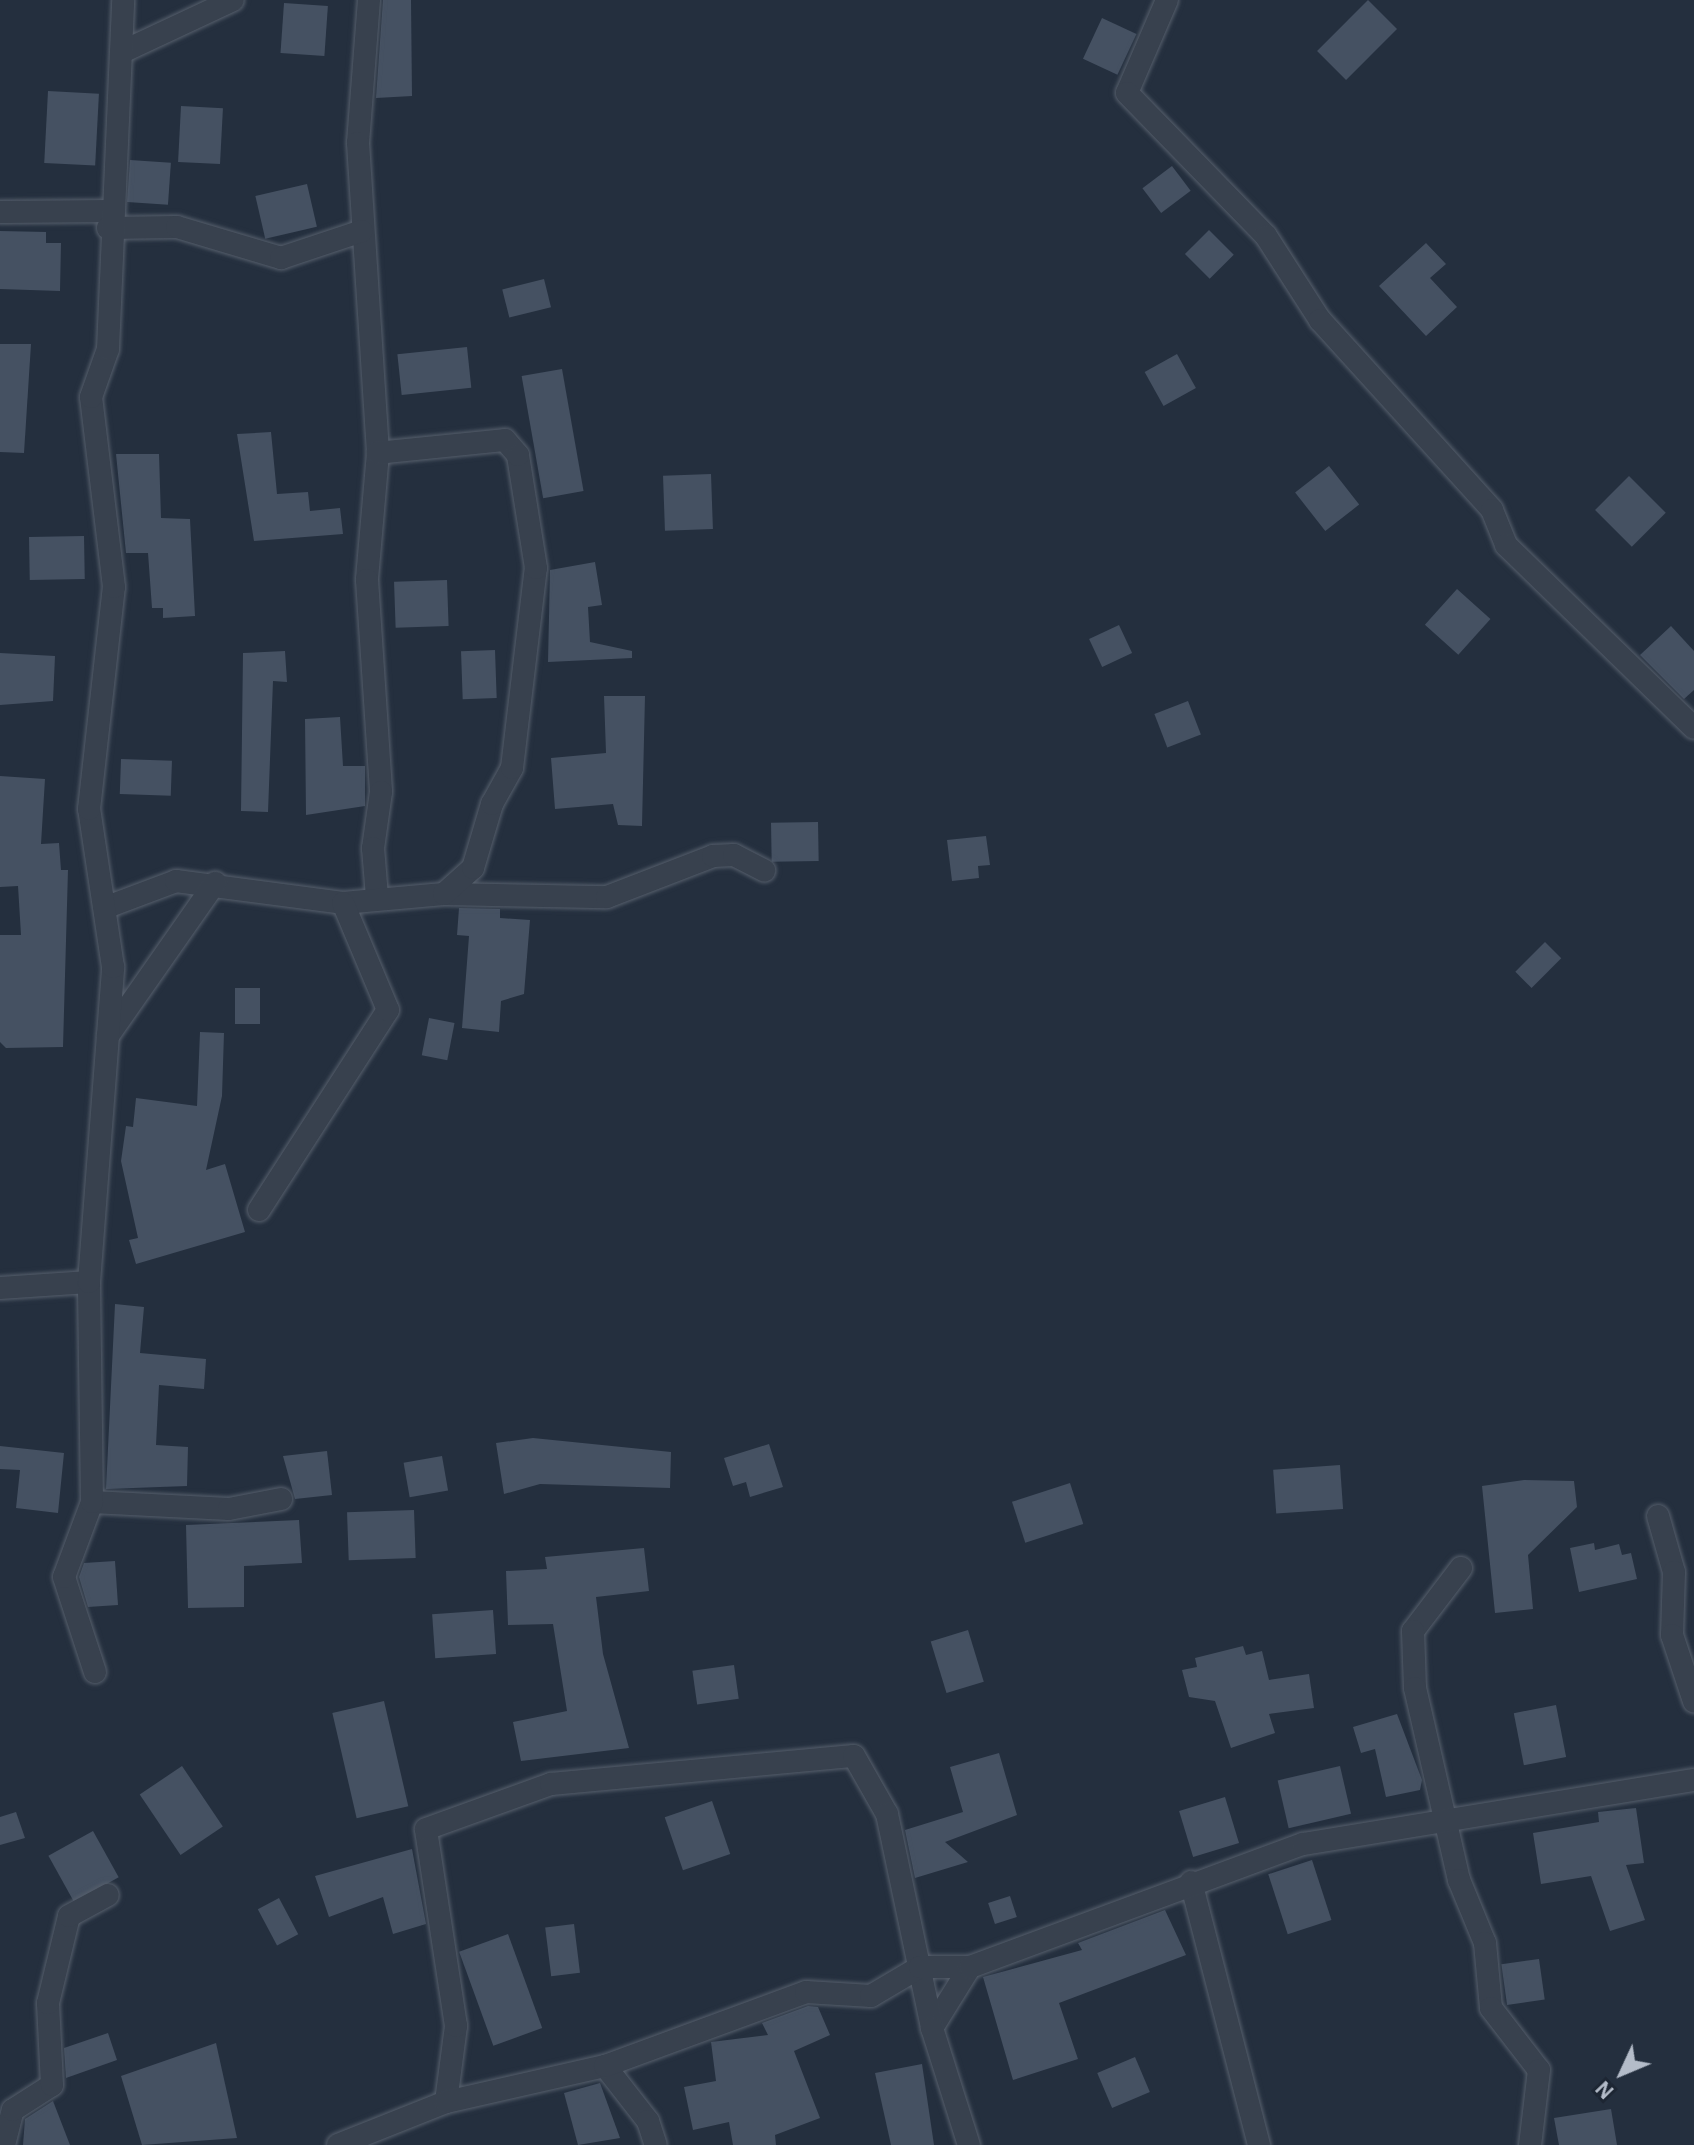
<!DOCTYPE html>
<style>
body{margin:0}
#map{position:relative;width:1694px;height:2145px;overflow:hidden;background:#242f3e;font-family:"Alegreya Sans",sans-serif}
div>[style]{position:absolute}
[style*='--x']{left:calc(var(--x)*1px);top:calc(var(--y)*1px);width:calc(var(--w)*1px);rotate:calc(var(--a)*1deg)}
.building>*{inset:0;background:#455162;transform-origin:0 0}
.roads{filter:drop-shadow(0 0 2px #565f6c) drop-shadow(0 0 2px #565f6c)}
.minor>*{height:22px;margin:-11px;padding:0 11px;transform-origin:11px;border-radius:11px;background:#38414e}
span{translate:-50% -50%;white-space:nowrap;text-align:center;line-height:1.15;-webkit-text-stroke:6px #1d2633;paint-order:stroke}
.north{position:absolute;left:1582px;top:2033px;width:80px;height:80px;-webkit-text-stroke:6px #1d2633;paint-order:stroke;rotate:226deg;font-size:22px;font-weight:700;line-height:32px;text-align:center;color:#b4bcc9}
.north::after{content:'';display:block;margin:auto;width:28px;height:36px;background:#b4bcc9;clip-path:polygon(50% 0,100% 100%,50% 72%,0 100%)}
</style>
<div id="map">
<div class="building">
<i style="clip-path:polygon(383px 0,411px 0,412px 96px,376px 98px)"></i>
<i style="left:1368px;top:0;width:41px;height:72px;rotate:45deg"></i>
<i style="left:284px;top:3px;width:44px;height:50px;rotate:4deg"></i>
<i style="left:1102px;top:18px;width:38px;height:45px;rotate:25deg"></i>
<i style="left:48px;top:91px;width:51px;height:72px;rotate:3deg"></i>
<i style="left:181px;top:106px;width:42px;height:56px;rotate:3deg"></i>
<i style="left:130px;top:160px;width:41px;height:42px;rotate:4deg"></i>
<i style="left:1172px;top:166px;width:31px;height:37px;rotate:53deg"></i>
<i style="left:307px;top:184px;width:44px;height:53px;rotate:77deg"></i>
<i style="left:1209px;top:230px;width:35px;height:34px;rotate:45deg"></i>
<i style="clip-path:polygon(0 231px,46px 232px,46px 243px,61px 243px,60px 291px,0 289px)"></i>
<i style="clip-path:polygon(1426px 243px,1446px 264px,1430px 278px,1457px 307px,1426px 336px,1379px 286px)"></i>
<i style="left:544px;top:279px;width:29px;height:43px;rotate:76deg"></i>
<i style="clip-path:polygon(0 344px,31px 344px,24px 453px,0 452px)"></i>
<i style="left:467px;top:347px;width:41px;height:70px;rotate:84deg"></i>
<i style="left:1177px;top:354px;width:39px;height:37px;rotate:61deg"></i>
<i style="left:562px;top:369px;width:124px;height:41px;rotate:80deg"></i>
<i style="clip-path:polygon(271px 432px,277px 494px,308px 492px,310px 511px,340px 508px,343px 534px,254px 541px,237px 434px)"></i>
<i style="clip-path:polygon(116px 454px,159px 454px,161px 518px,190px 519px,195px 616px,163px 618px,163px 608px,152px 608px,148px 553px,126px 553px)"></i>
<i style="left:1329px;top:466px;width:49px;height:43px;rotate:52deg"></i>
<i style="left:711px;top:474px;width:55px;height:48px;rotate:88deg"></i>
<i style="left:1629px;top:476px;width:52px;height:48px;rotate:45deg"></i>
<i style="left:84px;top:536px;width:43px;height:55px;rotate:89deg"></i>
<i style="clip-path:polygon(595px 562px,602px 605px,588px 607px,590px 642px,632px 651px,632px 658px,548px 662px,550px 570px)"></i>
<i style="left:447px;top:580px;width:46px;height:53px;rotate:88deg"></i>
<i style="left:1457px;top:589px;width:45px;height:48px;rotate:42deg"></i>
<i style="left:1119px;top:625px;width:31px;height:33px;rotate:65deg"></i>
<i style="clip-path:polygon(1671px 626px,1694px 651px,1694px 690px,1684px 699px,1640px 655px)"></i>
<i style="left:495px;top:650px;width:48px;height:34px;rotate:88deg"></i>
<i style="clip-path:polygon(285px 651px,287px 682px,273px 681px,268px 812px,241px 811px,243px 653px)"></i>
<i style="clip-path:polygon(0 653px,55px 656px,53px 701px,0 705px)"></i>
<i style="clip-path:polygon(604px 696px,645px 696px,642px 826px,618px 825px,613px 804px,555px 809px,551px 758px,606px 753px)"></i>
<i style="left:1188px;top:701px;width:36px;height:36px;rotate:69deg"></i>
<i style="clip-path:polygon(340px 717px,343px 766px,365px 766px,365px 806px,306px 815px,305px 719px)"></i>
<i style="left:121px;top:759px;width:51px;height:35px;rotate:2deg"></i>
<i style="clip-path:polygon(0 776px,45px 779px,41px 844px,59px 843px,61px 870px,68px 870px,63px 1047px,6px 1048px,0 1042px,0 935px,21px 935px,18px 886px,0 887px)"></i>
<i style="left:818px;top:822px;width:39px;height:47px;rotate:89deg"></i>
<i style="clip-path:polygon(986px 836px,990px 865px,978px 866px,979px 878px,952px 881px,947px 840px)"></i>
<i style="clip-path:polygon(459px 908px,500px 909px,500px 918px,530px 920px,524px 994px,501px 1001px,499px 1032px,462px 1028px,469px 936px,457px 935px)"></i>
<i style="left:1545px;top:942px;width:23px;height:42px;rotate:45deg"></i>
<i style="left:235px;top:988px;width:25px;height:36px"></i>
<i style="left:429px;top:1018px;width:26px;height:38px;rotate:11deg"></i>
<i style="clip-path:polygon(200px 1032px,224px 1033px,222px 1096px,206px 1170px,225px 1164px,245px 1232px,136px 1264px,129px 1240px,138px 1238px,121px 1161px,126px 1126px,133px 1127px,136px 1098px,197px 1106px)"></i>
<i style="clip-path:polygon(115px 1304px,144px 1307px,140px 1353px,206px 1359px,204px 1389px,159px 1385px,156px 1445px,188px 1447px,187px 1486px,106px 1489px)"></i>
<i style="clip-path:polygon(533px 1438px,671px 1452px,670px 1488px,540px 1484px,504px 1494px,496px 1443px)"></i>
<i style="clip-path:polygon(769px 1444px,783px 1487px,750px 1497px,746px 1482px,733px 1486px,724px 1458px)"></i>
<i style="clip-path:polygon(0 1446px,64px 1453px,58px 1513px,16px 1508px,20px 1470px,0 1469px)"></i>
<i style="clip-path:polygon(327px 1451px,332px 1495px,295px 1499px,283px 1456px)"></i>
<i style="left:442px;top:1456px;width:35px;height:39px;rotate:80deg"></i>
<i style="left:1340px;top:1465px;width:44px;height:67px;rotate:86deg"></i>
<i style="clip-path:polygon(1524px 1480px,1574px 1481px,1577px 1507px,1528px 1555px,1533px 1609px,1495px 1613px,1482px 1486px)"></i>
<i style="left:1070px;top:1483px;width:43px;height:61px;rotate:72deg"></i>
<i style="left:414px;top:1510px;width:48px;height:67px;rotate:88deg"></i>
<i style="clip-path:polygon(299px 1520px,302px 1563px,244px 1566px,244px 1607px,188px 1608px,186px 1525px)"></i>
<i style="clip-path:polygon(1594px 1543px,1595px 1550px,1619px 1544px,1622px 1555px,1631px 1553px,1637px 1579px,1579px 1592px,1570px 1548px)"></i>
<i style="clip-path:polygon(644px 1548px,649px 1591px,596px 1597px,603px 1654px,629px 1748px,521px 1761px,513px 1722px,567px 1711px,553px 1624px,508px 1625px,506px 1571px,547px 1569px,545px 1557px)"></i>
<i style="clip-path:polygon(115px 1561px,118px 1605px,88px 1607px,79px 1577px,84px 1563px)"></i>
<i style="left:493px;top:1610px;width:44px;height:61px;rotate:86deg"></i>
<i style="left:968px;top:1630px;width:54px;height:39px;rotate:73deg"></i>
<i style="clip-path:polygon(1243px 1646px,1246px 1655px,1262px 1651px,1269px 1680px,1309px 1674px,1314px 1708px,1269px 1714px,1275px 1733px,1231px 1748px,1215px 1701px,1189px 1697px,1182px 1670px,1197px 1667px,1195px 1658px)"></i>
<i style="left:734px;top:1665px;width:34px;height:42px;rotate:82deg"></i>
<i style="left:384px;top:1701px;width:108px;height:53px;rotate:77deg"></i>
<i style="left:1556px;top:1705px;width:53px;height:43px;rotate:79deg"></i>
<i style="clip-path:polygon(1397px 1714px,1422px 1780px,1420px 1790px,1386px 1797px,1375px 1749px,1361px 1753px,1353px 1727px)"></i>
<i style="clip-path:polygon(999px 1753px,1017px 1815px,945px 1842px,968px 1862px,915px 1878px,905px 1830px,963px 1812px,950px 1767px)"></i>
<i style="left:182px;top:1766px;width:73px;height:51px;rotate:56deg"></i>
<i style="left:1340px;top:1766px;width:49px;height:64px;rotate:77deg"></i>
<i style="left:1225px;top:1797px;width:48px;height:48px;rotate:73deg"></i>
<i style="left:712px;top:1801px;width:56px;height:50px;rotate:71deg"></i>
<i style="clip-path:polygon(1636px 1808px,1644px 1863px,1626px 1865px,1645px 1920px,1610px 1931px,1591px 1876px,1541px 1884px,1533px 1833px,1599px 1822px,1598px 1812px)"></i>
<i style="clip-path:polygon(16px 1812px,25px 1838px,0 1845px,0 1817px)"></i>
<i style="left:93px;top:1831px;width:53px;height:51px;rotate:61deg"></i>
<i style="clip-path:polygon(412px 1849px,426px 1924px,393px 1934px,383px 1897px,329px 1917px,315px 1876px)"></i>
<i style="left:1312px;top:1860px;width:63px;height:46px;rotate:72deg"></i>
<i style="left:1010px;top:1896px;width:22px;height:23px;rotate:72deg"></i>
<i style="left:279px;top:1898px;width:41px;height:24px;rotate:62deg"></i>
<i style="clip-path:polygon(1165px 1910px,1186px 1955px,1059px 2003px,1078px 2059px,1013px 2080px,983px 1977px,1082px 1950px,1078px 1943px)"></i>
<i style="left:574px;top:1924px;width:49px;height:29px;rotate:83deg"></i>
<i style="left:508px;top:1934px;width:100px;height:52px;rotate:70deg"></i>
<i style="left:1539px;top:1959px;width:41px;height:38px;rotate:82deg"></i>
<i style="clip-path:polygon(808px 2006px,818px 2007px,830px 2035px,794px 2051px,820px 2118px,775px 2135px,776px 2145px,733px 2145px,729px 2122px,693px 2130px,684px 2087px,716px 2081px,711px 2042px,768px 2035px,762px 2023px)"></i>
<i style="clip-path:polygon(108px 2033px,117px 2060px,66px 2078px,64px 2048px)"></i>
<i style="clip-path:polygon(216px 2043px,237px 2138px,142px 2145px,121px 2076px)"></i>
<i style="left:1135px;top:2057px;width:38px;height:41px;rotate:67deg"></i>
<i style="clip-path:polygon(922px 2064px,934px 2145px,891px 2145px,875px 2073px)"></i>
<i style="clip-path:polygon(600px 2083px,620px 2138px,578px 2145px,564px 2093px)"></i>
<i style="clip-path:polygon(53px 2101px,70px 2145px,23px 2145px,25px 2119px)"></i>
<i style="clip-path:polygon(1611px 2109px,1617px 2145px,1559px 2145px,1554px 2118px)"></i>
</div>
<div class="roads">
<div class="minor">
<i style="--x:369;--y:0;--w:143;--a:94.4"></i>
<i style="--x:358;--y:143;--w:311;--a:86.3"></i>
<i style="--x:378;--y:453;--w:127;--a:95"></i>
<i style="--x:367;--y:580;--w:212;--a:86.2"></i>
<i style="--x:381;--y:792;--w:57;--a:98.1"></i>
<i style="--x:373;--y:848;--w:49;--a:85.3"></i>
<i style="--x:1167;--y:0;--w:101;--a:113.3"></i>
<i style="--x:1127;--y:93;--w:199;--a:45.8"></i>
<i style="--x:1266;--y:236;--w:100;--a:57.3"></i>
<i style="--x:1320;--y:320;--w:256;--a:47.8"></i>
<i style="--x:1492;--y:510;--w:38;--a:68"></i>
<i style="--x:1506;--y:545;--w:262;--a:44.2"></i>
<i style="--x:124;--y:51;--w:120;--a:-25.1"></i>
<i style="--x:0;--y:212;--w:112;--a:-0.5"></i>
<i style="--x:108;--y:228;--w:69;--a:-0.8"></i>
<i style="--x:177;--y:227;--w:109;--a:16.6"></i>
<i style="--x:281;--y:258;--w:85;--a:-18.4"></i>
<i style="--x:444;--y:894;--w:163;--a:1.1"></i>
<i style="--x:607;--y:897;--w:114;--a:-21.1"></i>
<i style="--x:713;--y:856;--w:21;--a:-3"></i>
<i style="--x:734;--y:855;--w:34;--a:27"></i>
<i style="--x:107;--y:907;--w:74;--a:-20.6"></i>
<i style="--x:176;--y:881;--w:168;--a:7.5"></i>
<i style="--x:343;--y:903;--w:101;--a:-5.1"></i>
<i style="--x:444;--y:894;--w:39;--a:-42"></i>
<i style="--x:473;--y:868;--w:67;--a:-73.5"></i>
<i style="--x:492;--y:804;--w:41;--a:-60.9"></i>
<i style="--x:512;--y:768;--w:201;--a:-83.2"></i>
<i style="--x:536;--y:568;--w:114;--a:-99.1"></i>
<i style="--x:518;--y:455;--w:20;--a:-131"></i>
<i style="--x:505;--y:440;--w:128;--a:174.2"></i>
<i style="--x:108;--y:1036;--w:187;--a:-55"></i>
<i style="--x:259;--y:1210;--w:238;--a:-57.2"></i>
<i style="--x:388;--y:1010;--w:116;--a:-112.8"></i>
<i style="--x:0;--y:1288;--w:89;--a:-3.9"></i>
<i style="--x:92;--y:1502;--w:137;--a:2.9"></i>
<i style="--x:229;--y:1509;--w:53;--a:-10.9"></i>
<i style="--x:1658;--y:1516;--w:58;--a:74.1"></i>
<i style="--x:1674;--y:1572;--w:63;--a:91.8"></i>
<i style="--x:1672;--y:1635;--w:70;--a:71.6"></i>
<i style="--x:1461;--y:1568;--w:79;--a:127.3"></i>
<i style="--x:1413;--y:1631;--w:57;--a:88"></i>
<i style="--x:1415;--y:1688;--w:197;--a:77.1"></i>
<i style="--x:1459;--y:1880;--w:68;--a:67.6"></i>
<i style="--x:1485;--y:1943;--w:65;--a:84.7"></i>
<i style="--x:1491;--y:2008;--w:78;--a:52.3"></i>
<i style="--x:1539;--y:2070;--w:76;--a:96.8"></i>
<i style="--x:95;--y:1672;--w:100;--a:-108.1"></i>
<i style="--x:64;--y:1577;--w:80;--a:-69.5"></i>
<i style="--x:92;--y:1502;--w:220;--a:-90.8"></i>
<i style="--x:89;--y:1282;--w:316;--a:-85.6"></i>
<i style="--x:113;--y:967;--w:160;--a:-98.6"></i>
<i style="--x:89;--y:809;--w:223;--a:-83.6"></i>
<i style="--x:114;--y:587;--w:191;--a:-96.9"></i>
<i style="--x:91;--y:397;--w:51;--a:-70.5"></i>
<i style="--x:108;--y:349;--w:349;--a:-87.5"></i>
<i style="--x:1191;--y:1882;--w:272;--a:75.5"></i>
<i style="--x:932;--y:2028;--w:72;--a:-58.1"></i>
<i style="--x:605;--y:2066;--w:70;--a:52"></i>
<i style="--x:648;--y:2121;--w:25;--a:72"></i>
<i style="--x:446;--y:2102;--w:77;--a:-82.5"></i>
<i style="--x:456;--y:2026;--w:199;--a:-98.7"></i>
<i style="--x:426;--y:1829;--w:133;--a:-19.8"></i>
<i style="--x:551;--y:1784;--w:304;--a:-5.3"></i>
<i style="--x:854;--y:1756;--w:67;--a:60.4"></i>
<i style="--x:887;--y:1814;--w:219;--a:78.1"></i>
<i style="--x:932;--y:2028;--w:123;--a:72.5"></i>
<i style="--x:4;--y:2145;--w:36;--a:-76"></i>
<i style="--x:13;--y:2110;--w:46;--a:-32.7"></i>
<i style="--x:52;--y:2085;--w:82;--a:-92.8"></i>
<i style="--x:48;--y:2003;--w:89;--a:-76.4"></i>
<i style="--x:69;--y:1916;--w:44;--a:-28.3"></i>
<i style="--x:338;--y:2145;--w:116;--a:-21.7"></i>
<i style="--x:446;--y:2102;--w:163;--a:-12.8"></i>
<i style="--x:605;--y:2066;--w:214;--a:-20.2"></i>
<i style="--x:806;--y:1992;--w:65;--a:3.5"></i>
<i style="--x:871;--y:1996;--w:57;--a:-30.6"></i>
<i style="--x:920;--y:1967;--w:50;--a:0"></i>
<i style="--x:970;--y:1967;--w:355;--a:-20.3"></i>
<i style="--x:1303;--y:1844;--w:396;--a:-9.3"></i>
</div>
</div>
<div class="north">N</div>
</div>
